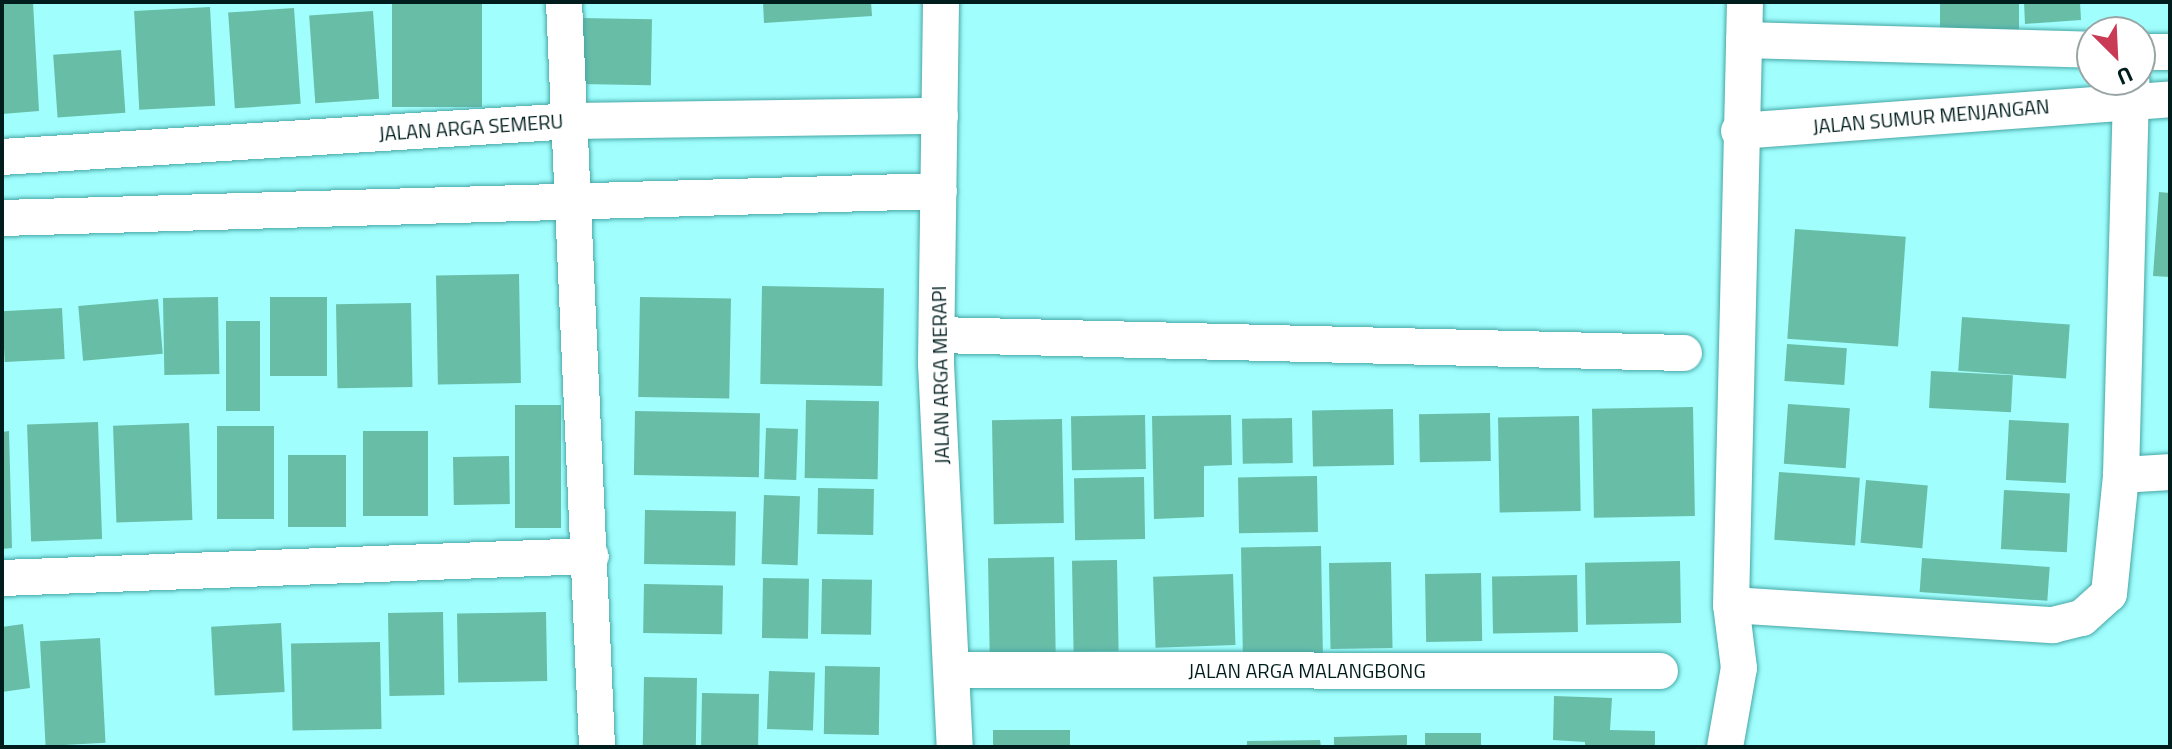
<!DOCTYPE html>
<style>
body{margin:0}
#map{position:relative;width:2172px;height:749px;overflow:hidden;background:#a0fefd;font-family:"Titillium Web",sans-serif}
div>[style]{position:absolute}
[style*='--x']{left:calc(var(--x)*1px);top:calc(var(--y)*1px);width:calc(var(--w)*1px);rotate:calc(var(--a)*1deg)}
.building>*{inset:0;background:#68bda7;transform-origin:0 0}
.roads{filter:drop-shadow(0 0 2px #46a7a6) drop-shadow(0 0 2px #46a7a6)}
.street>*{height:36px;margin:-18px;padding:0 18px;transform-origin:18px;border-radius:18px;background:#fff}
span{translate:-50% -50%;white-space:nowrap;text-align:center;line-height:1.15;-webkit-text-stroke:6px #fff;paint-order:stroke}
.street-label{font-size:20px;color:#001d1d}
.frame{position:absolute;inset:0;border:4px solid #001d1d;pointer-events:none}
.north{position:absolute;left:2076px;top:16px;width:80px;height:80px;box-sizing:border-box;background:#fff;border:2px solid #99a5a5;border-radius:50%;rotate:156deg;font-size:22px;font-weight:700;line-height:32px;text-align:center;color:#001d1d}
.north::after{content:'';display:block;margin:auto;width:28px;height:36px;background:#ca3a55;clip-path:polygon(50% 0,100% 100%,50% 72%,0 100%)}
</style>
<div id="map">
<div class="building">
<i style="clip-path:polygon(2px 2px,33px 2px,39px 111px,2px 114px)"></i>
<i style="left:392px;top:2px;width:90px;height:105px"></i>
<i style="clip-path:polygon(763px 2px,871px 2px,872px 16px,764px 23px)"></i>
<i style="left:1940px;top:2px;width:79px;height:33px"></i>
<i style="clip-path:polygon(2024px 2px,2080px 2px,2081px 20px,2025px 24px)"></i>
<i style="left:210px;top:7px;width:99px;height:76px;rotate:87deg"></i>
<i style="left:294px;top:8px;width:96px;height:66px;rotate:86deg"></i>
<i style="left:373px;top:11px;width:88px;height:64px;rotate:86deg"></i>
<i style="left:580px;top:18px;width:72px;height:66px;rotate:1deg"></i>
<i style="left:121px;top:50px;width:63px;height:68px;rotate:86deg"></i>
<i style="clip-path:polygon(2159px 192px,2170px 193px,2170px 277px,2153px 276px)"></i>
<i style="left:1795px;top:229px;width:111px;height:110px;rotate:4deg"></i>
<i style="left:519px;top:274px;width:109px;height:83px;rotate:89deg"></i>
<i style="left:762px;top:286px;width:122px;height:98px;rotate:1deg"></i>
<i style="left:218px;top:297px;width:77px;height:55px;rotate:89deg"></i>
<i style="left:270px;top:297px;width:57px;height:79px"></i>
<i style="left:640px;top:297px;width:91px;height:100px;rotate:1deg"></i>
<i style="left:158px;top:299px;width:55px;height:80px;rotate:85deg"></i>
<i style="left:411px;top:303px;width:84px;height:75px;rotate:89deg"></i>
<i style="left:62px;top:308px;width:51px;height:60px;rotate:87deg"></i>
<i style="left:1962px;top:317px;width:108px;height:54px;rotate:4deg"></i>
<i style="left:226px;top:321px;width:34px;height:90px"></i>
<i style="left:1787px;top:344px;width:60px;height:37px;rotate:4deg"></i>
<i style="left:1931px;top:371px;width:82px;height:37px;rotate:3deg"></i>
<i style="left:806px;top:400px;width:73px;height:78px;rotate:1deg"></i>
<i style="left:1788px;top:404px;width:62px;height:60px;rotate:4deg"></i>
<i style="left:561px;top:405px;width:123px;height:46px;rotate:90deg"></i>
<i style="left:1693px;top:407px;width:109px;height:101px;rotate:89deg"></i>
<i style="left:1393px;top:409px;width:56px;height:81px;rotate:89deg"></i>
<i style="left:635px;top:411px;width:125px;height:64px;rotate:1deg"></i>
<i style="left:1490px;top:413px;width:48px;height:71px;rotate:89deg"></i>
<i style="left:1145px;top:415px;width:54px;height:74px;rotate:89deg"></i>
<i style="clip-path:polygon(1231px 415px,1232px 465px,1204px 466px,1204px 517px,1154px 519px,1152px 416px)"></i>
<i style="left:1579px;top:416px;width:95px;height:81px;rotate:89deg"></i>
<i style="left:1292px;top:418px;width:45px;height:50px;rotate:89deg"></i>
<i style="left:1062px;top:419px;width:104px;height:70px;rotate:89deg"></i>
<i style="left:2009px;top:420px;width:60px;height:60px;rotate:3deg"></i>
<i style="left:98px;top:422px;width:117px;height:71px;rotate:88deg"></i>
<i style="left:189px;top:423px;width:97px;height:76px;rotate:88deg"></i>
<i style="left:217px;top:426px;width:57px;height:93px"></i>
<i style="left:766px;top:428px;width:32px;height:51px;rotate:2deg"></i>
<i style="clip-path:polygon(9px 431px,12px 548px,2px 549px,2px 432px)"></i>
<i style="left:428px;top:431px;width:85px;height:65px;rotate:90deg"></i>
<i style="left:288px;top:455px;width:58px;height:72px"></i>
<i style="left:509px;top:456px;width:48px;height:56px;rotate:89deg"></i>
<i style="left:1779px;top:472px;width:81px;height:68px;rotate:4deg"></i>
<i style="left:1317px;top:476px;width:56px;height:79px;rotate:89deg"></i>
<i style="left:1144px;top:477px;width:62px;height:70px;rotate:89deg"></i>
<i style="left:1866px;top:480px;width:62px;height:63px;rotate:5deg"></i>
<i style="left:818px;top:488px;width:56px;height:46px;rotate:1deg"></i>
<i style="left:2004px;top:490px;width:66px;height:59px;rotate:3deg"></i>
<i style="left:764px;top:495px;width:36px;height:69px;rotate:2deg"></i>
<i style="left:645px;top:510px;width:91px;height:54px;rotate:1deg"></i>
<i style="left:1321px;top:546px;width:107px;height:80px;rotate:89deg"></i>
<i style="left:1054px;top:557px;width:106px;height:66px;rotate:89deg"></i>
<i style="left:1922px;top:558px;width:128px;height:34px;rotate:4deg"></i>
<i style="left:1117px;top:560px;width:91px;height:45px;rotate:89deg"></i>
<i style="left:1680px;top:561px;width:62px;height:95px;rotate:89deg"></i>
<i style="left:1391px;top:562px;width:86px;height:62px;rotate:89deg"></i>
<i style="left:1481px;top:573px;width:68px;height:56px;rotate:89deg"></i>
<i style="left:1233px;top:574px;width:71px;height:80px;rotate:88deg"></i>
<i style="left:1577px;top:575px;width:57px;height:85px;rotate:89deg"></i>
<i style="left:763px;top:578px;width:46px;height:60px;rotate:1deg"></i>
<i style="left:822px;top:579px;width:50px;height:55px;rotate:1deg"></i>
<i style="left:644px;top:584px;width:79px;height:49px;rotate:1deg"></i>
<i style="left:443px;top:612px;width:83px;height:55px;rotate:89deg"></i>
<i style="left:546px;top:612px;width:69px;height:89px;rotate:89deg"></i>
<i style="left:281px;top:623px;width:69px;height:70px;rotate:87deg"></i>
<i style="clip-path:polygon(23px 624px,30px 688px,2px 692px,2px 627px)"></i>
<i style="left:100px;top:638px;width:105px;height:60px;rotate:87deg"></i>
<i style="left:380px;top:642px;width:87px;height:89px;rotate:89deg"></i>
<i style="left:825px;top:666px;width:55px;height:68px;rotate:1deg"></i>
<i style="left:769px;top:671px;width:46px;height:58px;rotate:2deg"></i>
<i style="left:644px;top:677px;width:53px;height:70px;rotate:1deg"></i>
<i style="left:702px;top:693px;width:57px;height:54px;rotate:1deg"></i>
<i style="clip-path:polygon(1554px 696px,1612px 698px,1610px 730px,1655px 731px,1655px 747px,1585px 747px,1585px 742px,1553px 740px)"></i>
<i style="left:1070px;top:730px;width:17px;height:77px;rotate:90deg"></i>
<i style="left:1425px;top:733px;width:56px;height:14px"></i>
<i style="clip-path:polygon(1407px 735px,1407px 747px,1334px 747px,1334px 737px)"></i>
<i style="clip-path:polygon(1320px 740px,1321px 747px,1247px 747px,1247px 741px)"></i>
</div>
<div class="roads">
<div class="street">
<i style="--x:564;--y:2;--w:746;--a:87.46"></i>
<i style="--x:941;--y:2;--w:362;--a:90.8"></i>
<i style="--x:936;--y:364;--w:383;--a:87.2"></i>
<i style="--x:1744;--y:40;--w:348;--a:1.6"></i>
<i style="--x:2140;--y:52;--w:30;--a:0"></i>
<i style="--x:1739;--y:131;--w:432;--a:-4.2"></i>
<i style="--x:2;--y:157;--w:571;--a:-3.61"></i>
<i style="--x:572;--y:121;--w:368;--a:-0.8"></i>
<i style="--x:2;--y:218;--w:937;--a:-1.65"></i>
<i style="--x:937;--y:335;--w:747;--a:1.38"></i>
<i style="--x:2121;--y:475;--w:49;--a:-3.5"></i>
<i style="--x:2;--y:578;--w:589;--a:-2.14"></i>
<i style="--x:1731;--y:605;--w:323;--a:3.6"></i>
<i style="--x:2053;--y:625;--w:30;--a:-14"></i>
<i style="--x:2082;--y:618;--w:36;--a:-42"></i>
<i style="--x:2109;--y:594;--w:120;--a:-84.2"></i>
<i style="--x:2121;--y:475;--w:395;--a:-88.5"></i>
<i style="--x:954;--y:670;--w:706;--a:0.08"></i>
<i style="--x:1725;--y:747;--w:80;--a:-80"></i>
<i style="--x:1739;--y:668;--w:64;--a:-97.2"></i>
<i style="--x:1731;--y:605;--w:603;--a:-88.67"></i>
</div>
</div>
<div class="street-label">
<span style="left:1931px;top:116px;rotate:-5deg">JALAN SUMUR MENJANGAN</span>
<span style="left:471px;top:127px;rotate:-4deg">JALAN ARGA SEMERU</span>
<span style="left:940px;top:375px;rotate:-91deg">JALAN ARGA MERAPI</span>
<span style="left:1307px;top:670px">JALAN ARGA MALANGBONG</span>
</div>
<div class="frame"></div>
<div class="north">U</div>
</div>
